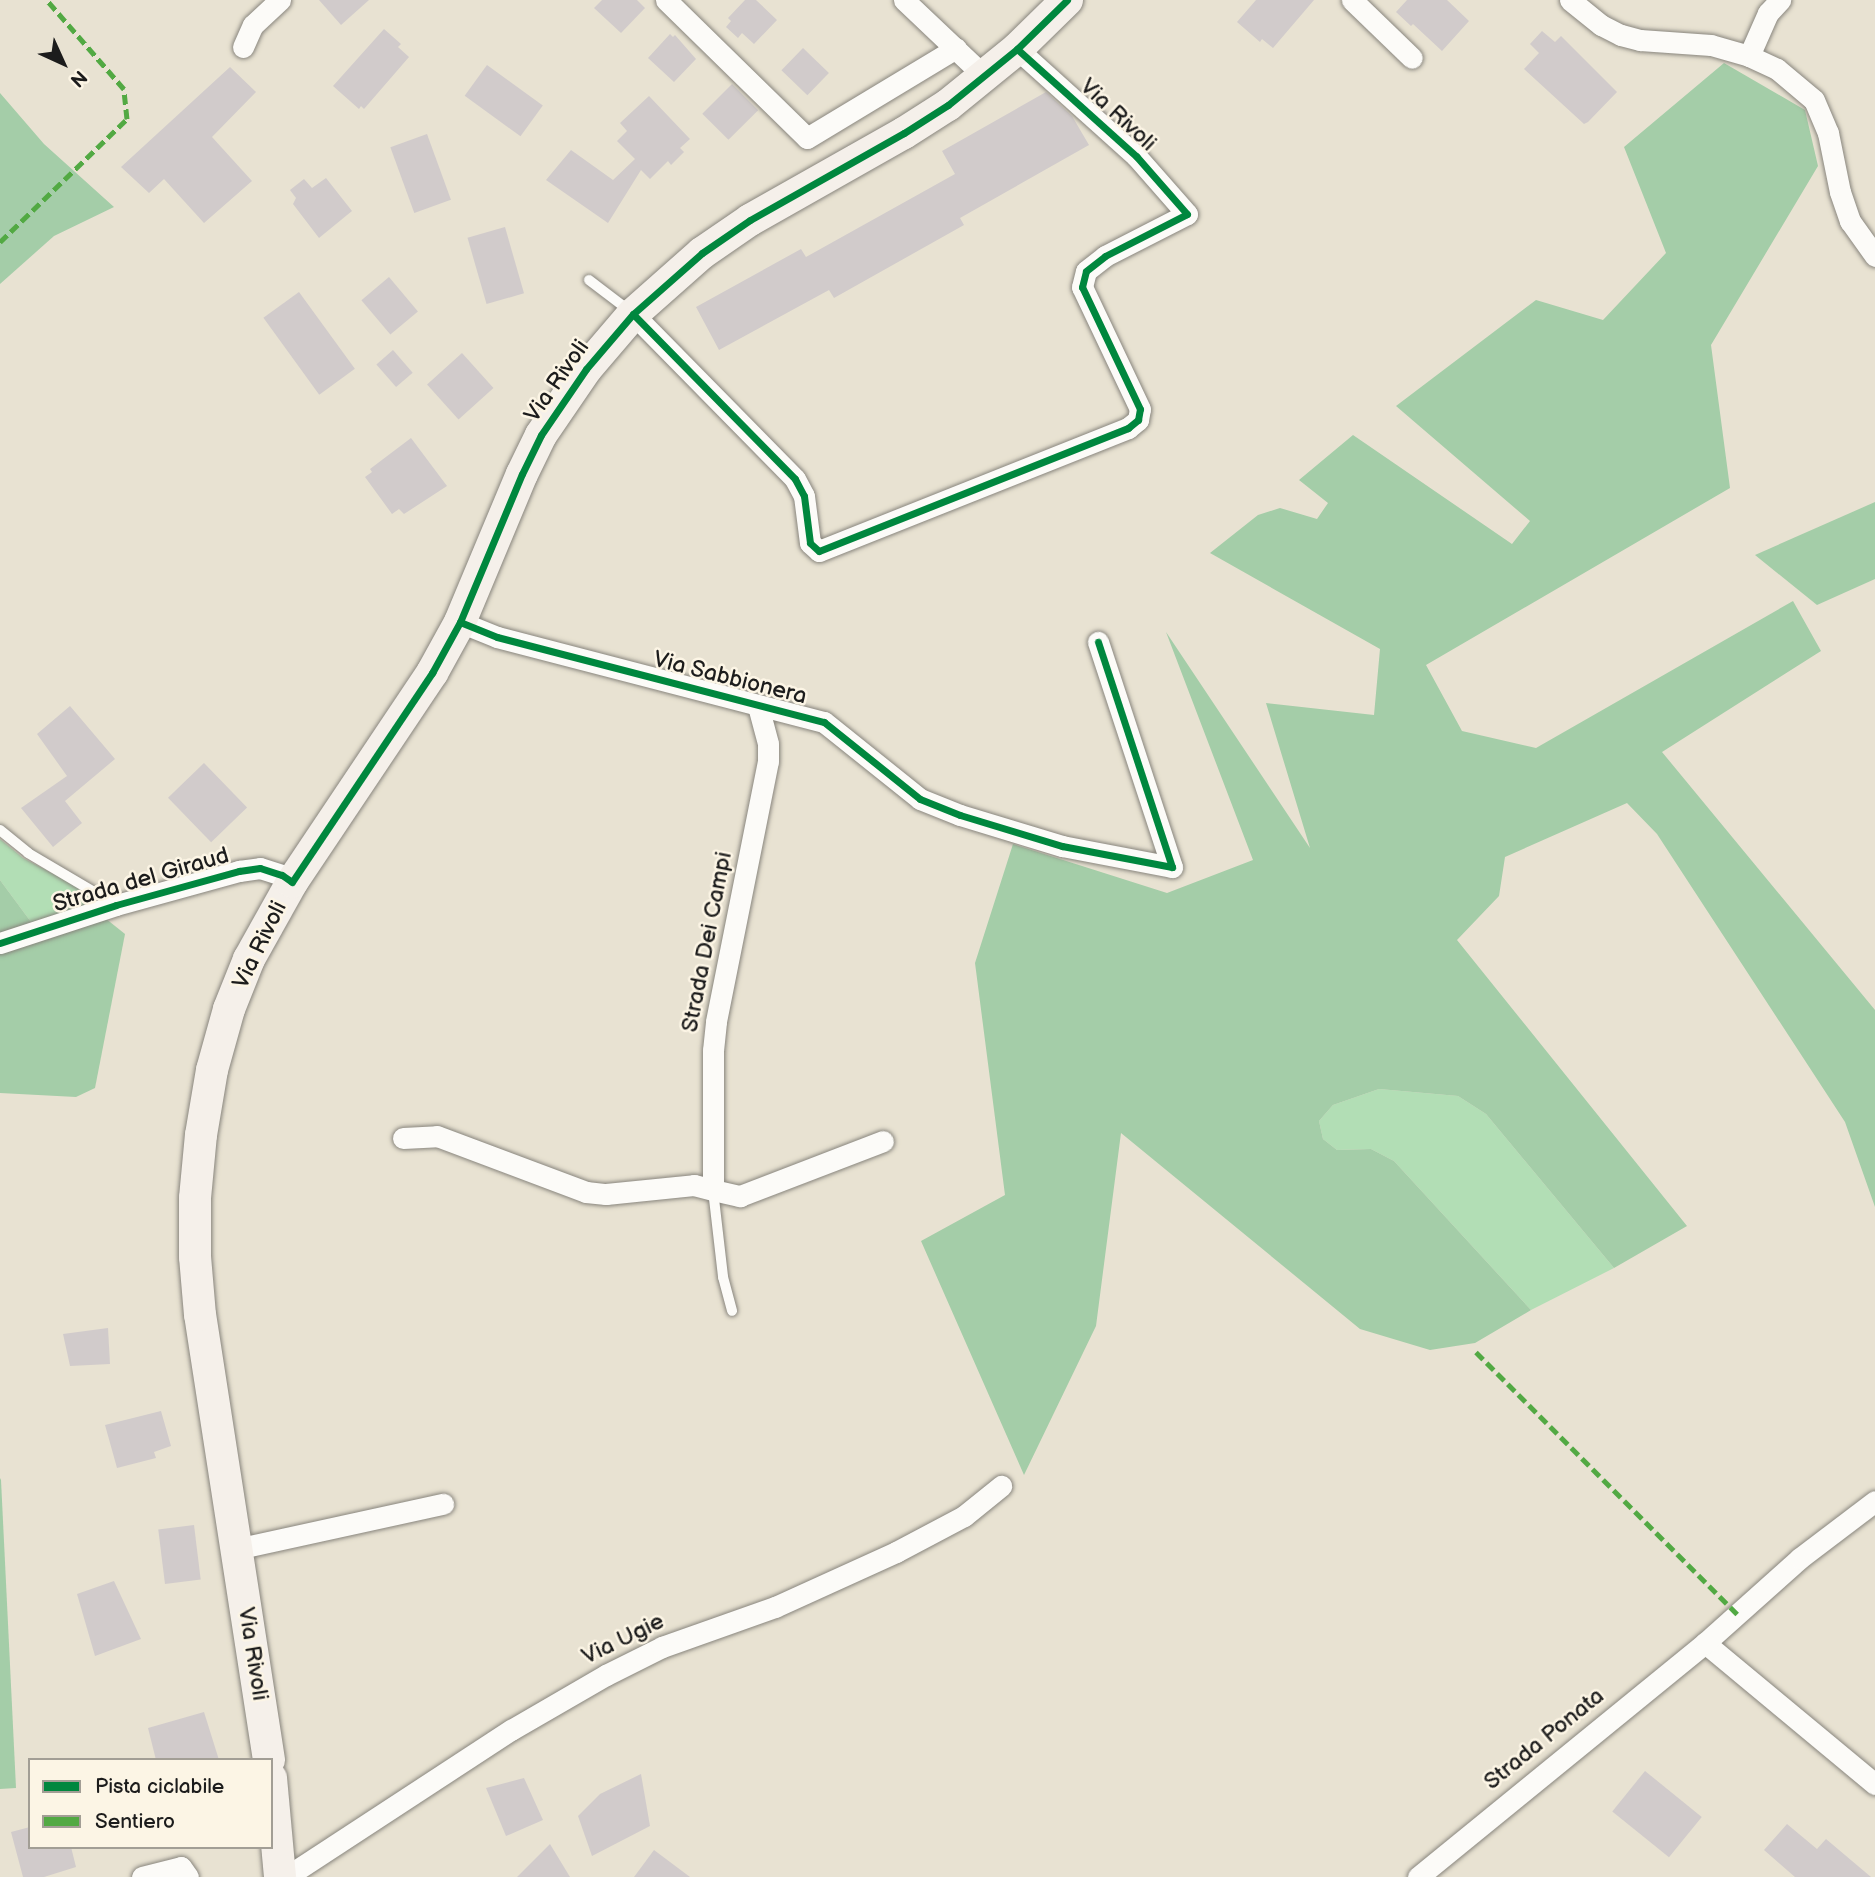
<!DOCTYPE html>
<style>
body{margin:0}
#map{position:relative;width:1875px;height:1877px;overflow:hidden;background:#e8e2d2;font-family:"Balsamiq Sans",sans-serif}
div>[style]{position:absolute}
[style*='--x']{left:calc(var(--x)*1px);top:calc(var(--y)*1px);width:calc(var(--w)*1px);rotate:calc(var(--a)*1deg)}
.green>*{inset:0;background:#b2deb5}
.forest>*{inset:0;background:#a4cda8}
.building>*{inset:0;background:#d1cbcb;transform-origin:0 0}
.roads{filter:drop-shadow(0 0 2px #88857d) drop-shadow(0 0 2px #88857d)}
.lane>*{height:10px;margin:-5px;padding:0 5px;transform-origin:5px;border-radius:5px;background:#fcfbf8}
.street>*{height:21px;margin:-10.5px;padding:0 10.5px;transform-origin:10.5px;border-radius:10.5px;background:#fcfbf8}
.secondary>*{height:32px;margin:-16px;padding:0 16px;transform-origin:16px;border-radius:16px;background:#f5f0ea}
.quiet>*{height:5px;margin-top:-2.5px;transform-origin:0;background:repeating-linear-gradient(90deg,#52a943 0 10px,transparent 0 15px)}
.cycleway>*{height:7px;margin:-3.5px;padding:0 3.5px;transform-origin:3.5px;border-radius:3.5px;background:#00873e}
span{translate:-50% -50%;white-space:nowrap;text-align:center;line-height:1.15;-webkit-text-stroke:5px #fcf5e5;paint-order:stroke}
.street-label{font-size:23px;color:#1c1c1c}
.legend{position:absolute;left:28px;top:1758px;width:245px;height:91px;box-sizing:border-box;background:#fcf5e5;border:2px solid #a29e95;margin:0;padding:9px 12px;list-style:none;font-size:21px;color:#1c1c1c}
.legend li{display:flex;align-items:center;gap:14px;height:35px}
.legend b{width:35px;border:2px solid #a29e95}
.north{position:absolute;left:28px;top:28px;width:70px;height:70px;-webkit-text-stroke:5px #fcf5e5;paint-order:stroke;rotate:135deg;font-size:19px;font-weight:700;line-height:28px;text-align:center;color:#1c1c1c}
.north::after{content:'';display:block;margin:auto;width:24px;height:32px;background:#1c1c1c;clip-path:polygon(50% 0,100% 100%,50% 72%,0 100%)}
</style>
<div id="map">
<div class="green">
<i style="clip-path:polygon(0 839px,23px 858px,80px 888px,92px 899px,93px 905px,34px 926px,0 880px)"></i>
<i style="clip-path:polygon(1379px 1089px,1458px 1096px,1486px 1114px,1614px 1268px,1531px 1310px,1394px 1161px,1371px 1149px,1337px 1150px,1323px 1139px,1319px 1121px,1333px 1105px)"></i>
</div>
<div class="forest">
<i style="clip-path:polygon(1724px 63px,1805px 110px,1818px 166px,1711px 345px,1730px 488px,1426px 665px,1462px 731px,1536px 748px,1793px 601px,1821px 651px,1662px 752px,1875px 1010px,1875px 1207px,1845px 1122px,1657px 834px,1627px 803px,1505px 857px,1499px 896px,1457px 940px,1687px 1226px,1614px 1268px,1486px 1114px,1458px 1096px,1379px 1089px,1333px 1105px,1319px 1121px,1323px 1139px,1337px 1150px,1371px 1149px,1394px 1161px,1531px 1310px,1475px 1343px,1430px 1350px,1360px 1329px,1121px 1133px,1096px 1326px,1024px 1475px,921px 1241px,1005px 1195px,975px 963px,1013px 844px,1167px 893px,1253px 860px,1166px 632px,1310px 848px,1266px 703px,1374px 715px,1380px 649px,1210px 553px,1258px 515px,1280px 508px,1317px 519px,1328px 503px,1299px 480px,1353px 435px,1512px 544px,1530px 521px,1396px 406px,1536px 300px,1603px 320px,1666px 253px,1624px 147px)"></i>
<i style="clip-path:polygon(0 93px,44px 144px,114px 207px,54px 236px,0 284px)"></i>
<i style="clip-path:polygon(1875px 502px,1875px 579px,1817px 605px,1755px 555px)"></i>
<i style="clip-path:polygon(0 880px,34px 926px,0 937px)"></i>
<i style="clip-path:polygon(105px 918px,125px 934px,95px 1088px,76px 1097px,0 1093px,0 953px)"></i>
<i style="clip-path:polygon(0 1478px,1px 1480px,16px 1788px,0 1789px)"></i>
</div>
<div class="building">
<i style="clip-path:polygon(319px 0,369px 0,341px 25px)"></i>
<i style="clip-path:polygon(602px 0,637px 0,645px 8px,621px 33px,594px 8px)"></i>
<i style="clip-path:polygon(745px 0,756px 0,777px 20px,754px 44px,742px 33px,738px 38px,726px 27px,731px 21px,728px 18px)"></i>
<i style="clip-path:polygon(1256px 0,1314px 0,1273px 48px,1262px 39px,1260px 42px,1237px 22px)"></i>
<i style="clip-path:polygon(1407px 0,1447px 0,1469px 21px,1442px 51px,1413px 24px,1411px 26px,1396px 12px)"></i>
<i style="clip-path:polygon(384px 29px,401px 44px,398px 47px,409px 57px,364px 109px,361px 106px,359px 109px,333px 86px)"></i>
<i style="clip-path:polygon(1542px 31px,1555px 42px,1561px 36px,1617px 92px,1588px 122px,1584px 124px,1524px 69px,1539px 53px,1530px 44px)"></i>
<i style="clip-path:polygon(670px 34px,673px 37px,675px 35px,696px 59px,674px 82px,648px 58px)"></i>
<i style="left:803px;top:48px;width:36px;height:31px;rotate:44deg"></i>
<i style="left:487px;top:65px;width:69px;height:38px;rotate:36deg"></i>
<i style="clip-path:polygon(230px 67px,256px 92px,212px 137px,252px 181px,204px 223px,164px 179px,149px 193px,121px 167px)"></i>
<i style="left:732px;top:84px;width:37px;height:42px;rotate:45deg"></i>
<i style="clip-path:polygon(1046px 92px,1072px 116px,1089px 145px,960px 218px,964px 225px,834px 298px,829px 290px,719px 350px,696px 307px,801px 249px,806px 257px,955px 174px,942px 151px)"></i>
<i style="clip-path:polygon(649px 96px,690px 139px,680px 148px,684px 152px,671px 165px,668px 161px,650px 179px,641px 170px,608px 223px,546px 180px,571px 150px,613px 180px,635px 159px,617px 141px,627px 131px,620px 123px)"></i>
<i style="left:427px;top:134px;width:70px;height:39px;rotate:70deg"></i>
<i style="clip-path:polygon(326px 178px,352px 211px,319px 238px,293px 204px,296px 198px,290px 190px,304px 179px,312px 188px)"></i>
<i style="left:505px;top:227px;width:69px;height:39px;rotate:74deg"></i>
<i style="left:389px;top:277px;width:45px;height:36px;rotate:50deg"></i>
<i style="left:299px;top:292px;width:95px;height:44px;rotate:54deg"></i>
<i style="left:393px;top:350px;width:30px;height:22px;rotate:49deg"></i>
<i style="left:462px;top:353px;width:47px;height:47px;rotate:48deg"></i>
<i style="clip-path:polygon(411px 438px,447px 486px,404px 514px,399px 509px,392px 514px,365px 477px,372px 472px,370px 469px)"></i>
<i style="clip-path:polygon(70px 706px,115px 759px,65px 801px,82px 823px,53px 847px,21px 808px,67px 776px,37px 734px)"></i>
<i style="left:204px;top:763px;width:62px;height:50px;rotate:46deg"></i>
<i style="clip-path:polygon(108px 1328px,110px 1364px,70px 1366px,63px 1334px)"></i>
<i style="clip-path:polygon(161px 1411px,171px 1446px,154px 1452px,156px 1458px,117px 1468px,105px 1425px)"></i>
<i style="left:194px;top:1525px;width:55px;height:36px;rotate:83deg"></i>
<i style="clip-path:polygon(114px 1581px,141px 1639px,95px 1656px,77px 1594px)"></i>
<i style="clip-path:polygon(204px 1712px,219px 1760px,156px 1760px,148px 1728px)"></i>
<i style="left:1645px;top:1771px;width:73px;height:52px;rotate:39deg"></i>
<i style="clip-path:polygon(641px 1774px,650px 1826px,592px 1856px,578px 1816px,600px 1794px)"></i>
<i style="clip-path:polygon(524px 1778px,543px 1820px,506px 1836px,486px 1788px)"></i>
<i style="clip-path:polygon(1787px 1824px,1817px 1849px,1826px 1839px,1871px 1877px,1795px 1877px,1764px 1850px)"></i>
<i style="clip-path:polygon(30px 1827px,30px 1847px,71px 1847px,76px 1867px,44px 1877px,23px 1877px,11px 1832px)"></i>
<i style="clip-path:polygon(550px 1844px,570px 1877px,517px 1877px)"></i>
<i style="clip-path:polygon(654px 1850px,690px 1877px,634px 1877px)"></i>
</div>
<div class="roads">
<div class="lane">
<i style="--x:589;--y:280;--w:53;--a:37.3"></i>
<i style="--x:0;--y:830;--w:36;--a:39"></i>
<i style="--x:28;--y:853;--w:102;--a:30.6"></i>
<i style="--x:713;--y:1190;--w:88;--a:83.4"></i>
<i style="--x:723;--y:1277;--w:35;--a:75"></i>
</div>
<div class="street">
<i style="--x:666;--y:0;--w:197;--a:44.4"></i>
<i style="--x:807;--y:138;--w:174;--a:-31.1"></i>
<i style="--x:904;--y:0;--w:110;--a:43.5"></i>
<i style="--x:1352;--y:0;--w:83;--a:44"></i>
<i style="--x:1570;--y:0;--w:40;--a:39"></i>
<i style="--x:1601;--y:25;--w:22;--a:27"></i>
<i style="--x:1621;--y:35;--w:20;--a:15"></i>
<i style="--x:1640;--y:40;--w:71;--a:4"></i>
<i style="--x:1711;--y:45;--w:40;--a:16"></i>
<i style="--x:1749;--y:56;--w:31;--a:25"></i>
<i style="--x:1777;--y:69;--w:48;--a:40"></i>
<i style="--x:1814;--y:100;--w:36;--a:67"></i>
<i style="--x:1828;--y:133;--w:60;--a:78.5"></i>
<i style="--x:1840;--y:192;--w:31;--a:71"></i>
<i style="--x:1850;--y:221;--w:43;--a:54.5"></i>
<i style="--x:243;--y:47;--w:24;--a:-66"></i>
<i style="--x:253;--y:25;--w:37;--a:-43"></i>
<i style="--x:1749;--y:56;--w:47;--a:-66.2"></i>
<i style="--x:1768;--y:13;--w:18;--a:-47"></i>
<i style="--x:633;--y:314;--w:231;--a:45.5"></i>
<i style="--x:795;--y:479;--w:19;--a:62"></i>
<i style="--x:804;--y:496;--w:47;--a:82.7"></i>
<i style="--x:810;--y:543;--w:12;--a:42"></i>
<i style="--x:819;--y:551;--w:333;--a:-21.7"></i>
<i style="--x:1128;--y:428;--w:13;--a:-39"></i>
<i style="--x:1138;--y:420;--w:11;--a:-80"></i>
<i style="--x:1140;--y:409;--w:135;--a:-115.4"></i>
<i style="--x:1082;--y:287;--w:16;--a:-76"></i>
<i style="--x:1086;--y:271;--w:24;--a:-38"></i>
<i style="--x:1105;--y:256;--w:92;--a:-27.1"></i>
<i style="--x:1187;--y:214;--w:77;--a:-131.3"></i>
<i style="--x:1136;--y:156;--w:160;--a:-138"></i>
<i style="--x:460;--y:622;--w:40;--a:22"></i>
<i style="--x:497;--y:637;--w:338;--a:14.6"></i>
<i style="--x:824;--y:722;--w:123;--a:38.7"></i>
<i style="--x:920;--y:799;--w:43;--a:21.8"></i>
<i style="--x:960;--y:815;--w:107;--a:16.9"></i>
<i style="--x:1062;--y:846;--w:112;--a:10.8"></i>
<i style="--x:1172;--y:867;--w:237;--a:-108.2"></i>
<i style="--x:758;--y:706;--w:39;--a:75"></i>
<i style="--x:768;--y:744;--w:17;--a:90"></i>
<i style="--x:768;--y:761;--w:266;--a:101.3"></i>
<i style="--x:716;--y:1022;--w:28;--a:96"></i>
<i style="--x:713;--y:1050;--w:140;--a:90"></i>
<i style="--x:713;--y:1190;--w:28;--a:13"></i>
<i style="--x:740;--y:1196;--w:153;--a:-21"></i>
<i style="--x:0;--y:943;--w:122;--a:-18.1"></i>
<i style="--x:116;--y:905;--w:128;--a:-15.5"></i>
<i style="--x:239;--y:871;--w:21;--a:-8"></i>
<i style="--x:260;--y:868;--w:23;--a:18"></i>
<i style="--x:282;--y:875;--w:12;--a:35"></i>
<i style="--x:403;--y:1138;--w:34;--a:-3"></i>
<i style="--x:437;--y:1136;--w:159;--a:20.6"></i>
<i style="--x:586;--y:1192;--w:20;--a:6"></i>
<i style="--x:606;--y:1194;--w:88;--a:-5.8"></i>
<i style="--x:694;--y:1185;--w:20;--a:15"></i>
<i style="--x:236;--y:1549;--w:212;--a:-12.3"></i>
<i style="--x:1705;--y:1643;--w:221;--a:39.7"></i>
<i style="--x:142;--y:1877;--w:40;--a:-14.4"></i>
<i style="--x:181;--y:1867;--w:12;--a:55"></i>
<i style="--x:286;--y:1877;--w:269;--a:-33.2"></i>
<i style="--x:511;--y:1730;--w:110;--a:-30.1"></i>
<i style="--x:606;--y:1675;--w:63;--a:-26.6"></i>
<i style="--x:662;--y:1647;--w:120;--a:-19.5"></i>
<i style="--x:775;--y:1607;--w:133;--a:-24.4"></i>
<i style="--x:896;--y:1552;--w:77;--a:-27.9"></i>
<i style="--x:964;--y:1516;--w:48;--a:-39"></i>
<i style="--x:1418;--y:1877;--w:370;--a:-39.2"></i>
<i style="--x:1705;--y:1643;--w:127;--a:-41.8"></i>
<i style="--x:1800;--y:1558;--w:94;--a:-37.2"></i>
</div>
<div class="secondary">
<i style="--x:269;--y:1760;--w:450;--a:-98.8"></i>
<i style="--x:200;--y:1315;--w:58;--a:-94.9"></i>
<i style="--x:195;--y:1257;--w:59;--a:-90"></i>
<i style="--x:195;--y:1198;--w:63;--a:-84.6"></i>
<i style="--x:201;--y:1135;--w:66;--a:-80.4"></i>
<i style="--x:212;--y:1070;--w:63;--a:-74.4"></i>
<i style="--x:229;--y:1009;--w:54;--a:-68.2"></i>
<i style="--x:249;--y:959;--w:88;--a:-60.8"></i>
<i style="--x:292;--y:882;--w:252;--a:-56.2"></i>
<i style="--x:432;--y:673;--w:58;--a:-61.2"></i>
<i style="--x:460;--y:622;--w:160;--a:-67.3"></i>
<i style="--x:522;--y:474;--w:43;--a:-64"></i>
<i style="--x:541;--y:435;--w:80;--a:-55.7"></i>
<i style="--x:586;--y:369;--w:72;--a:-49.5"></i>
<i style="--x:633;--y:314;--w:92;--a:-41.5"></i>
<i style="--x:702;--y:253;--w:58;--a:-34.5"></i>
<i style="--x:750;--y:220;--w:177;--a:-29.5"></i>
<i style="--x:904;--y:133;--w:52;--a:-32.5"></i>
<i style="--x:948;--y:105;--w:89;--a:-39.1"></i>
<i style="--x:1017;--y:49;--w:70;--a:-44.4"></i>
<i style="--x:271;--y:1778;--w:99;--a:84.8"></i>
</div>
</div>
<div class="quiet">
<i style="--x:0;--y:242;--w:177;--a:-44.1"></i>
<i style="--x:127;--y:119;--w:30;--a:-96"></i>
<i style="--x:124;--y:89;--w:118;--a:-130.9"></i>
<i style="--x:1476;--y:1352;--w:370;--a:45.1"></i>
</div>
<div class="cycleway">
<i style="--x:633;--y:314;--w:231;--a:45.5"></i>
<i style="--x:795;--y:479;--w:19;--a:62"></i>
<i style="--x:804;--y:496;--w:47;--a:82.7"></i>
<i style="--x:810;--y:543;--w:12;--a:42"></i>
<i style="--x:819;--y:551;--w:333;--a:-21.7"></i>
<i style="--x:1128;--y:428;--w:13;--a:-39"></i>
<i style="--x:1138;--y:420;--w:11;--a:-80"></i>
<i style="--x:1140;--y:409;--w:135;--a:-115.4"></i>
<i style="--x:1082;--y:287;--w:16;--a:-76"></i>
<i style="--x:1086;--y:271;--w:24;--a:-38"></i>
<i style="--x:1105;--y:256;--w:92;--a:-27.1"></i>
<i style="--x:1187;--y:214;--w:77;--a:-131.3"></i>
<i style="--x:1136;--y:156;--w:160;--a:-138"></i>
<i style="--x:460;--y:622;--w:40;--a:22"></i>
<i style="--x:497;--y:637;--w:338;--a:14.6"></i>
<i style="--x:824;--y:722;--w:123;--a:38.7"></i>
<i style="--x:920;--y:799;--w:43;--a:21.8"></i>
<i style="--x:960;--y:815;--w:107;--a:16.9"></i>
<i style="--x:1062;--y:846;--w:112;--a:10.8"></i>
<i style="--x:1172;--y:867;--w:237;--a:-108.2"></i>
<i style="--x:0;--y:943;--w:122;--a:-18.1"></i>
<i style="--x:116;--y:905;--w:128;--a:-15.5"></i>
<i style="--x:239;--y:871;--w:21;--a:-8"></i>
<i style="--x:260;--y:868;--w:23;--a:18"></i>
<i style="--x:282;--y:875;--w:12;--a:35"></i>
<i style="--x:292;--y:882;--w:252;--a:-56.2"></i>
<i style="--x:432;--y:673;--w:58;--a:-61.2"></i>
<i style="--x:460;--y:622;--w:160;--a:-67.3"></i>
<i style="--x:522;--y:474;--w:43;--a:-64"></i>
<i style="--x:541;--y:435;--w:80;--a:-55.7"></i>
<i style="--x:586;--y:369;--w:72;--a:-49.5"></i>
<i style="--x:633;--y:314;--w:92;--a:-41.5"></i>
<i style="--x:702;--y:253;--w:58;--a:-34.5"></i>
<i style="--x:750;--y:220;--w:177;--a:-29.5"></i>
<i style="--x:904;--y:133;--w:52;--a:-32.5"></i>
<i style="--x:948;--y:105;--w:89;--a:-39.1"></i>
<i style="--x:1017;--y:49;--w:70;--a:-44.4"></i>
</div>
<div class="street-label">
<span style="left:1118px;top:115px;rotate:43deg">Via Rivoli</span>
<span style="left:557px;top:381px;rotate:-55deg">Via Rivoli</span>
<span style="left:730px;top:678px;rotate:14deg">Via Sabbionera</span>
<span style="left:141px;top:880px;rotate:-16deg">Strada del Giraud</span>
<span style="left:707px;top:942px;rotate:-79deg">Strada Dei Campi</span>
<span style="left:260px;top:945px;rotate:-64deg">Via Rivoli</span>
<span style="left:623px;top:1639px;rotate:-26deg">Via Ugie</span>
<span style="left:253px;top:1654px;rotate:81deg">Via Rivoli</span>
<span style="left:1544px;top:1739px;rotate:-39deg">Strada Ponata</span>
</div>
<ul class="legend">
<li><b style="height:9px;background:#00873e"></b>Pista ciclabile</li>
<li><b style="height:9px;background:#52a943"></b>Sentiero</li>
</ul>
<div class="north">N</div>
</div>
